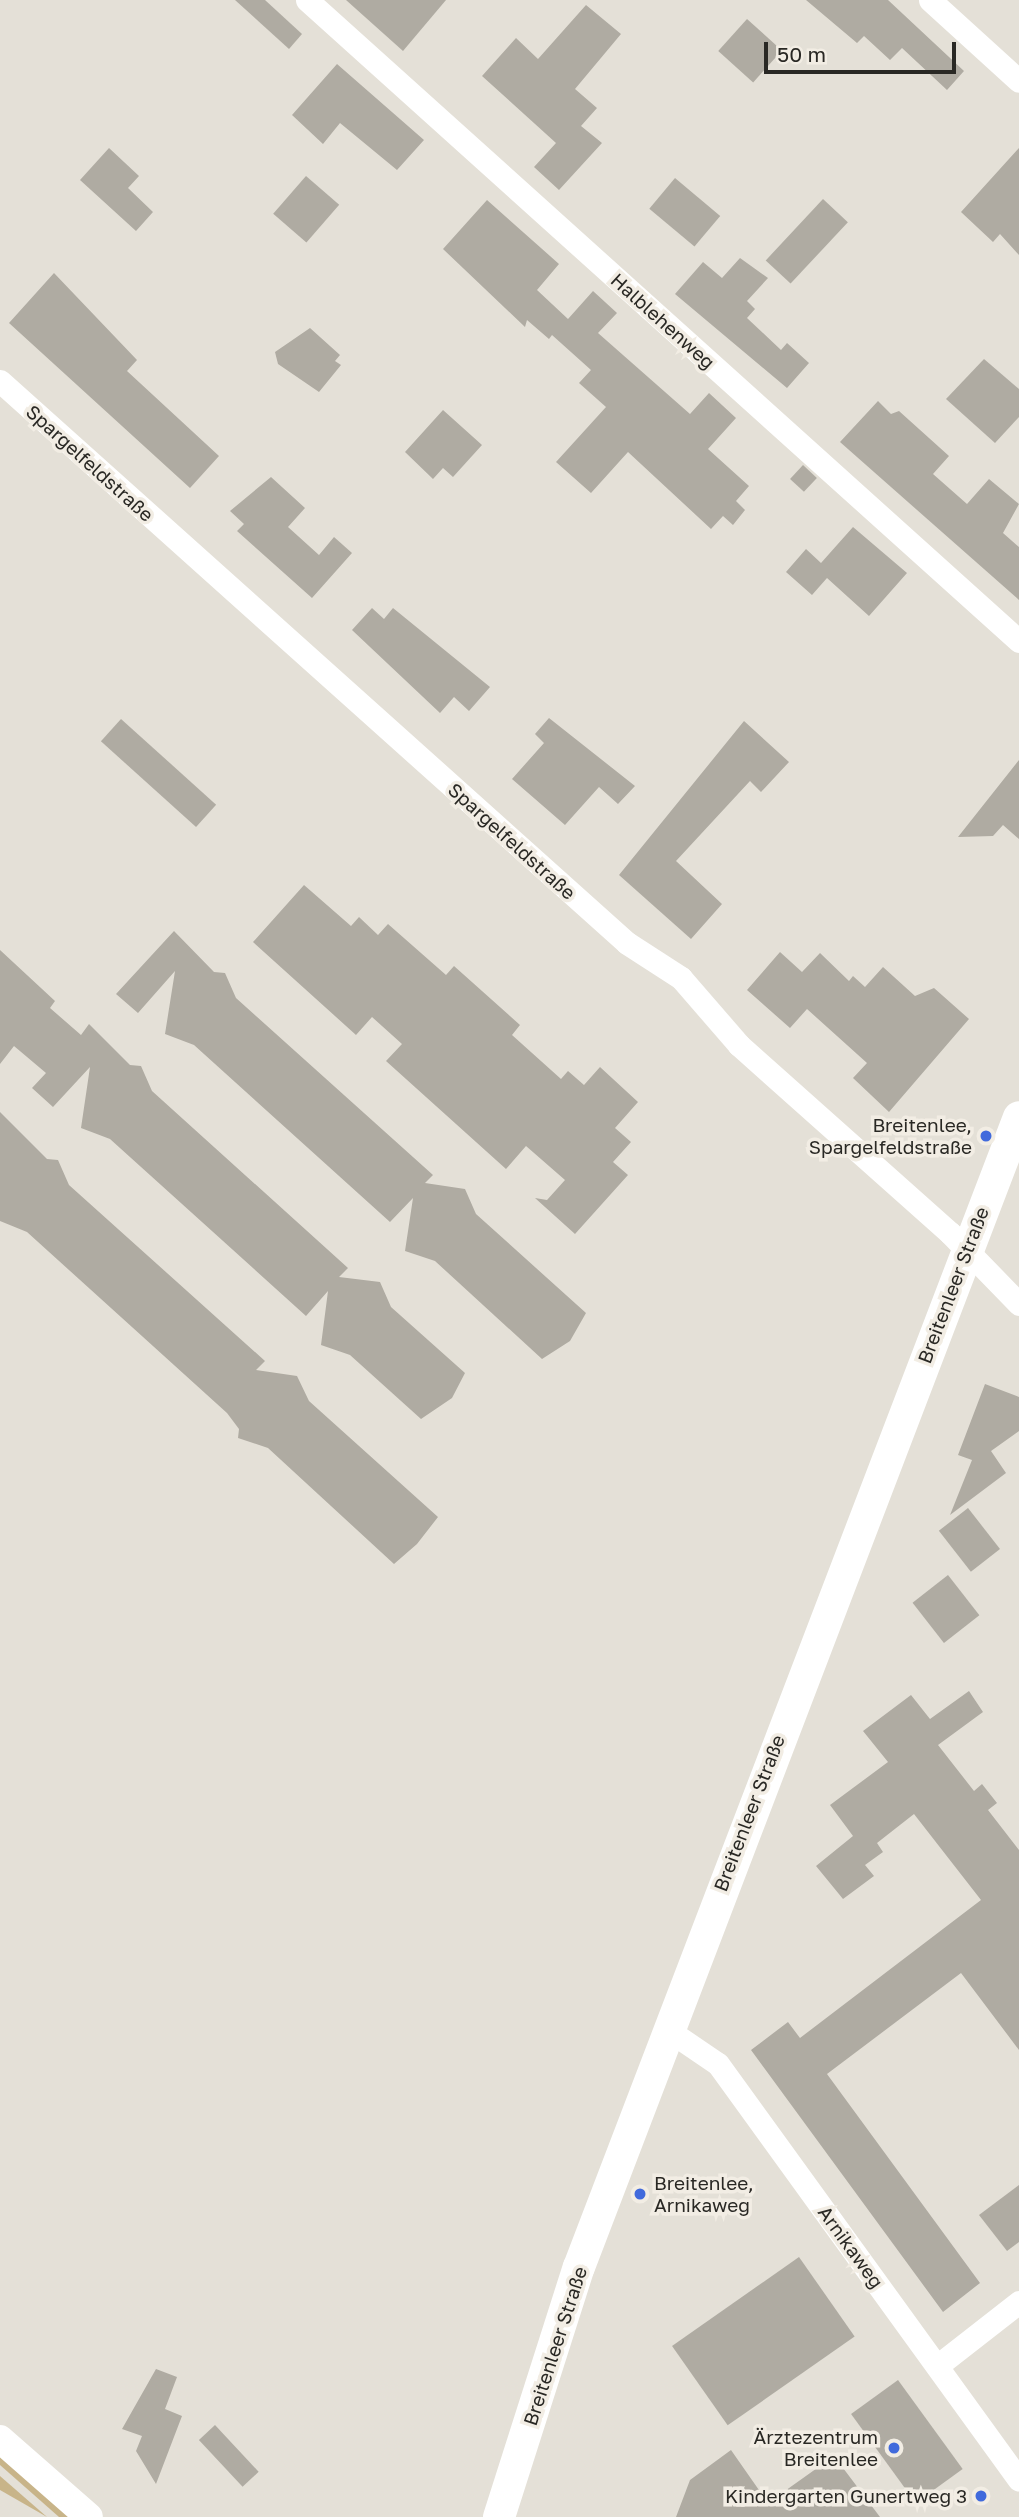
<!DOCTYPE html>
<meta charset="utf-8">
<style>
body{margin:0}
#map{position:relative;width:1019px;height:2517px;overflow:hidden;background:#e4e0d7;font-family:"Golos Text",sans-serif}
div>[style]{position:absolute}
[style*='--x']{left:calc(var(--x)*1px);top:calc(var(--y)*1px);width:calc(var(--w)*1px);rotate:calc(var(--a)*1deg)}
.green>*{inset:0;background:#c8b489}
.building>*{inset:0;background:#afaba2;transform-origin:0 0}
.minor>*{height:23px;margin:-11.5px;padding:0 11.5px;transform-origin:11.5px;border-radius:11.5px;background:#fff}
.tertiary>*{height:28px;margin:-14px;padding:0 14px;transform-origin:14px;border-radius:14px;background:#fff}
.secondary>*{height:32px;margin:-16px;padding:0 16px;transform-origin:16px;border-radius:16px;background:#fff}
.dots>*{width:19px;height:19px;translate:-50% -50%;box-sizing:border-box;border:4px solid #f2ede4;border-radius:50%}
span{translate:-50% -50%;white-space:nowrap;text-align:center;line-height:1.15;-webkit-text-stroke:7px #f2ede4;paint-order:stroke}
.street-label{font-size:19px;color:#292824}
.poi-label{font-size:19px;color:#292824}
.right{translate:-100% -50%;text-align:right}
.left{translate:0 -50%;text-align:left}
.scale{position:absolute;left:764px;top:42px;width:192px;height:32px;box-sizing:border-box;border:4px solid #292824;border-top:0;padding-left:9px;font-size:21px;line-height:24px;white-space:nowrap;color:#292824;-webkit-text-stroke:5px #f2ede4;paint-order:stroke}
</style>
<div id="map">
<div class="green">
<i style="clip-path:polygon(0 2449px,78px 2517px,59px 2517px,0 2465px)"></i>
<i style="clip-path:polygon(0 2476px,39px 2510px,47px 2517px,0 2490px)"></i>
</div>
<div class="building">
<i style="clip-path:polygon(235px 0,265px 0,302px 34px,289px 49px)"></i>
<i style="clip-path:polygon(346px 0,446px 0,403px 51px)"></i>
<i style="clip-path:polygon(806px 0,888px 0,964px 71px,947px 90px,902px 48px,890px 60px,864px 36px,857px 43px)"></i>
<i style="clip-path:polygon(586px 5px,621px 34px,575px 89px,597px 108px,581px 126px,602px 143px,559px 190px,534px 167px,556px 143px,482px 76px,516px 38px,538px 59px)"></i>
<i style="left:747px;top:19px;width:47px;height:43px;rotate:42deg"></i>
<i style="clip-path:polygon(337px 64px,424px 140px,397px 170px,340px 123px,323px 144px,292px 115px)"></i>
<i style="clip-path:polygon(109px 148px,139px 176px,128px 188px,153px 212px,136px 231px,80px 180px)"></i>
<i style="clip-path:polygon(1019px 148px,1019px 255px,1000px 234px,993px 242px,961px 212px)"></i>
<i style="left:306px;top:176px;width:44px;height:50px;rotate:41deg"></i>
<i style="left:675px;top:178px;width:59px;height:40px;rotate:40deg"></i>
<i style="left:823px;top:199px;width:34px;height:84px;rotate:43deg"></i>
<i style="clip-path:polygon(487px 200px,559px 264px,537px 290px,568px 319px,593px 291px,617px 313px,598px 333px,690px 414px,709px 393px,736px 418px,708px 449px,749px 486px,736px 501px,745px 510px,733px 525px,723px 516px,711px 529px,628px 452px,591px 493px,556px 462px,606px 407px,579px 383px,591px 370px,552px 335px,549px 339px,527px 320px,525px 327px,443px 249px)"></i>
<i style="clip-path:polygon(740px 258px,768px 278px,747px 301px,755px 309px,747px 318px,781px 350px,787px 343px,809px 363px,787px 388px,675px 294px,703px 262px,722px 278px)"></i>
<i style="clip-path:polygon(54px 273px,137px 360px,127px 371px,219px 456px,190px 488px,9px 323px)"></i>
<i style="clip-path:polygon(310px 328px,340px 355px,335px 361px,341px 365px,319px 392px,278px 364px,275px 352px)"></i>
<i style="clip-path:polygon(984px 359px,1019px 389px,1019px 417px,995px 443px,946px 399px)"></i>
<i style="clip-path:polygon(878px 401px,891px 414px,899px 411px,949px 456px,933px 474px,967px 504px,989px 479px,1019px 504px,1003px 533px,1019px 547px,1019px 600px,840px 442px)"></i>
<i style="clip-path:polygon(443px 410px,482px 445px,453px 477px,443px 468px,433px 479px,405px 452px)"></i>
<i style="left:803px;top:465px;width:19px;height:19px;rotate:43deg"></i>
<i style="clip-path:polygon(271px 477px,305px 508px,288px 527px,319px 555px,334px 537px,352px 553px,312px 598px,237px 531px,244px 524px,230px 511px)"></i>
<i style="clip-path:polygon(853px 527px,907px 573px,869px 616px,827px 578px,812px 595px,786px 572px,806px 549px,821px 563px)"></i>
<i style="clip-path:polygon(372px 608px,384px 619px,393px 608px,490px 687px,469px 711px,454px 697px,440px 713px,352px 630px)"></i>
<i style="clip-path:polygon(549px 718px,635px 786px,618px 804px,599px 787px,565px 825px,512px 779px,544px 743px,535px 734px)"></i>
<i style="left:121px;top:719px;width:128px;height:30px;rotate:42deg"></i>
<i style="clip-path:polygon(744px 721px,789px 762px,761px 792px,750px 781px,676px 861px,722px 904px,691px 939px,619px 875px)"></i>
<i style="clip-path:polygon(1019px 760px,1019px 839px,1003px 825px,993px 836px,958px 837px)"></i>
<i style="clip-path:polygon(304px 885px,351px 926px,359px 917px,378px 935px,388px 924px,446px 975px,454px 966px,520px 1025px,512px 1035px,561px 1079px,568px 1071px,584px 1085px,600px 1067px,638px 1102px,615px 1128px,631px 1142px,613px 1162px,628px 1175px,575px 1234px,535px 1198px,547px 1200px,565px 1180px,526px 1146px,506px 1169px,386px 1061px,402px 1044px,372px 1017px,356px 1035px,253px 942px)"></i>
<i style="clip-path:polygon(174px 931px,214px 972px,225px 973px,236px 998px,433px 1175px,425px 1183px,465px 1189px,476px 1214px,586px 1313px,570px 1341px,542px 1359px,435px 1261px,405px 1251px,413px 1198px,390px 1222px,194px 1045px,165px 1034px,175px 971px,138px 1013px,116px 994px)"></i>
<i style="clip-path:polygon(0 950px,55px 1001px,50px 1008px,81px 1035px,89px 1024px,130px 1065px,141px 1066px,152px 1091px,348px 1268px,339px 1277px,380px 1282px,391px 1307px,465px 1373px,452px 1398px,421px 1419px,350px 1355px,321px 1345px,328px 1291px,306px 1316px,110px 1139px,81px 1128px,90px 1067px,53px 1107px,32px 1088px,46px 1073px,14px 1046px,0 1064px)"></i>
<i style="clip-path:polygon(780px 952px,802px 972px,820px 953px,849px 981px,853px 976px,865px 987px,883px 967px,915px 996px,934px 988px,969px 1019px,889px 1112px,853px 1078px,867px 1063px,807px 1009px,790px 1028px,747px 990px)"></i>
<i style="clip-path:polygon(0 1112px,47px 1159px,58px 1160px,69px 1185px,265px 1361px,256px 1370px,297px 1376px,309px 1401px,438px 1517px,417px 1544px,394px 1564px,268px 1448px,238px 1438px,239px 1429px,227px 1413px,27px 1232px,0 1221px)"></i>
<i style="clip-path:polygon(985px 1384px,1019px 1397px,1019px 1431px,991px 1451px,1006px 1473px,950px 1515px,972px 1460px,958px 1455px)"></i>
<i style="left:968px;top:1508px;width:52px;height:37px;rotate:52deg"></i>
<i style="left:948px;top:1575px;width:51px;height:45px;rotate:52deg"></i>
<i style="clip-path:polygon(969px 1691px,983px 1712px,938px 1745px,974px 1791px,982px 1784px,997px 1803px,988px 1810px,1019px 1850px,1019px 2050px,961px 1973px,827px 2074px,980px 2283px,943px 2312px,751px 2050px,788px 2022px,800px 2038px,981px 1900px,914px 1814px,877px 1843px,883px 1852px,865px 1865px,874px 1876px,843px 1899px,816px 1866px,853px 1836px,830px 1805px,888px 1762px,863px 1731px,911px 1695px,930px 1719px)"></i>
<i style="clip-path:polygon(1019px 2185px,1019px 2242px,1007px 2251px,979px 2215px)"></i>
<i style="left:799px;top:2257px;width:97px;height:155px;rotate:55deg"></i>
<i style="clip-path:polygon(156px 2369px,177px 2377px,165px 2409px,182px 2416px,156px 2484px,136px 2451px,142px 2436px,122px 2429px)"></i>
<i style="left:898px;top:2380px;width:110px;height:58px;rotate:54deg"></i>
<i style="left:215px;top:2425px;width:64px;height:22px;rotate:47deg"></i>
<i style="clip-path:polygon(731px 2450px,768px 2503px,834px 2456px,880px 2517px,676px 2517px,690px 2480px)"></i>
</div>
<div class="minor">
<i style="--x:307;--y:0;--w:958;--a:42"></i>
<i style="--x:930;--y:0;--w:120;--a:42.3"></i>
<i style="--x:0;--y:381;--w:842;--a:41.87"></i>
<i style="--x:627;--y:943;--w:64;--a:32.9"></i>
<i style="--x:681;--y:978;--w:89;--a:49.1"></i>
<i style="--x:739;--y:1045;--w:283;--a:41.7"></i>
<i style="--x:950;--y:1233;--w:99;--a:45.8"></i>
<i style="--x:668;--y:2030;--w:60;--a:34.2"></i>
<i style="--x:718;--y:2064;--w:513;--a:54.11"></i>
<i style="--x:937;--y:2366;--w:104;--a:-38"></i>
</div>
<div class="tertiary">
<i style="--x:0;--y:2439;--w:118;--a:41.2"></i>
</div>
<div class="secondary">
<i style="--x:499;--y:2517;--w:262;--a:-72.3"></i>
<i style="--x:579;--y:2267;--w:1231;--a:-69.06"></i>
</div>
<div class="dots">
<i style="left:986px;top:1136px;background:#416adc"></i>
<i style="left:640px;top:2194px;background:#416adc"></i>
<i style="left:894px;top:2448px;background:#416adc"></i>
<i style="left:981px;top:2496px;background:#416adc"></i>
</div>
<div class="street-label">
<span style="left:663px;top:321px;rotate:42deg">Halblehenweg</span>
<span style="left:90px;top:463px;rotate:42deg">Spargelfeldstraße</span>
<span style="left:512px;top:841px;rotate:42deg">Spargelfeldstraße</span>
<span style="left:953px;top:1285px;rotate:-69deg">Breitenleer Straße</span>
<span style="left:749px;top:1813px;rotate:-69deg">Breitenleer Straße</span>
<span style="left:851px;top:2247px;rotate:54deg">Arnikaweg</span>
<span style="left:555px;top:2346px;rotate:-72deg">Breitenleer Straße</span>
</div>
<div class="poi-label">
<span class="right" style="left:972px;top:1136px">Breitenlee,<br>Spargelfeldstraße</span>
<span class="left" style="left:654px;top:2194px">Breitenlee,<br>Arnikaweg</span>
<span class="right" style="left:878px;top:2448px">Ärztezentrum<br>Breitenlee</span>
<span class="right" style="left:967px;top:2496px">Kindergarten Gunertweg 3</span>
</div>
<div class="scale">50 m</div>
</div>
